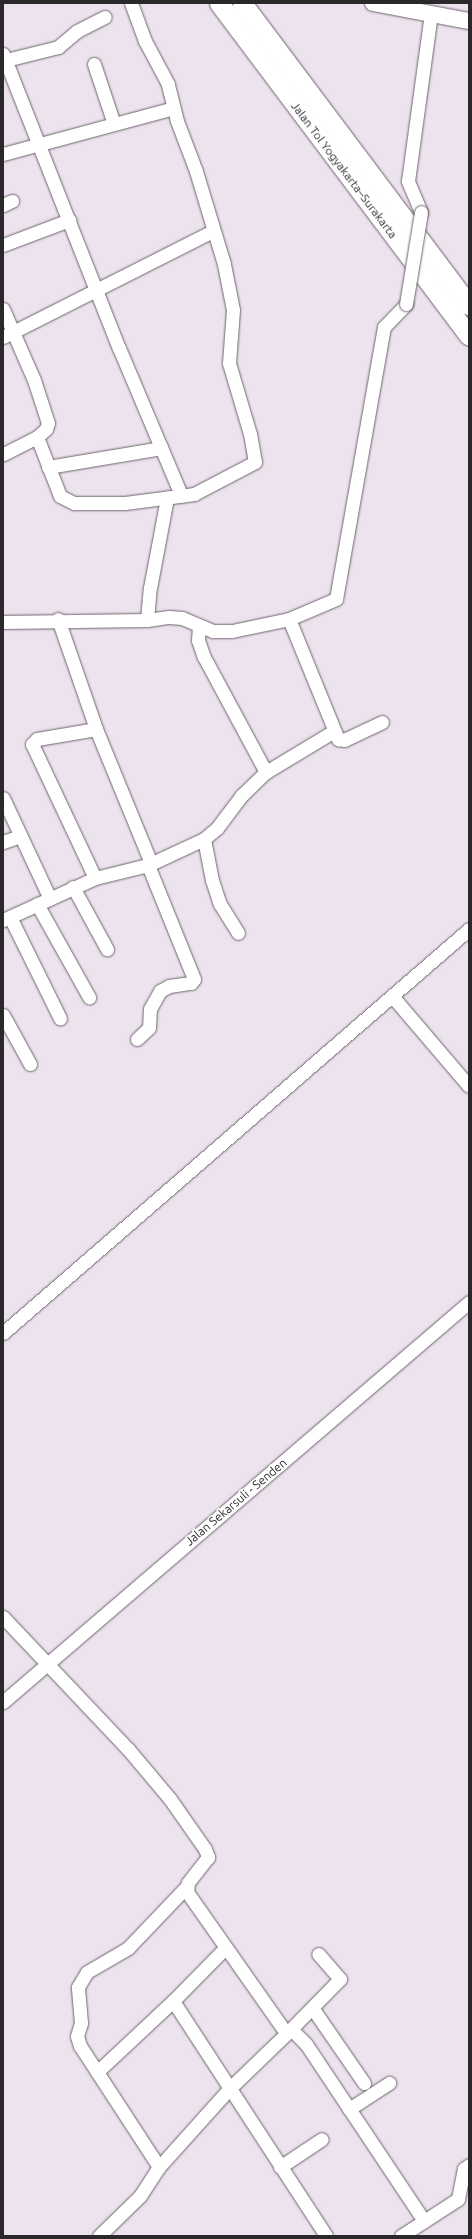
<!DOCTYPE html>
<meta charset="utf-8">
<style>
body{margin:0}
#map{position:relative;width:472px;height:2239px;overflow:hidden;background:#ede3ee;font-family:Ubuntu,sans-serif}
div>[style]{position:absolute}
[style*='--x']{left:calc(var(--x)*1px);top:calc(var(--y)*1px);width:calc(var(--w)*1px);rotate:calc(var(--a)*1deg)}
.roads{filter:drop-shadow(0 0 1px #6d646e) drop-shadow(0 0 1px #6d646e)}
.minor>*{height:13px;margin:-6.5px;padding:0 6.5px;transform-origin:6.5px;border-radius:6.5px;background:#fff}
.major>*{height:16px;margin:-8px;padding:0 8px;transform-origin:8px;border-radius:8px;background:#fff}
.highway>*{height:19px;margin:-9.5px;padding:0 9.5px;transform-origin:9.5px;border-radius:9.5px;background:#fff}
.bridges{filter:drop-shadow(0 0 1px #6d646e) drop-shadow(0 0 1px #6d646e)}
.minor-bridge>*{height:13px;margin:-6.5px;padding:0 6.5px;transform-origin:6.5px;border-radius:6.5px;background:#fff}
span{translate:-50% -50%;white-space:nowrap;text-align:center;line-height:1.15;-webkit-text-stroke:3px #fff;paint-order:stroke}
.street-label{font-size:12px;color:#2b282c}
.frame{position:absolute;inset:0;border:4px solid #2b282c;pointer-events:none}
</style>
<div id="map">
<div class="roads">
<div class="minor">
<i style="--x:3;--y:54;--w:316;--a:68.5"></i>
<i style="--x:119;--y:348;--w:160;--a:67.1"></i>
<i style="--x:6;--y:60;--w:54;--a:-14"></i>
<i style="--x:58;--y:47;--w:25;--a:-40"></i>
<i style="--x:77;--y:31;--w:31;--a:-27"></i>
<i style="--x:94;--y:64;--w:63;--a:71.6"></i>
<i style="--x:3;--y:154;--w:176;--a:-15.1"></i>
<i style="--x:3;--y:205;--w:10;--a:-24"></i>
<i style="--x:421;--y:212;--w:34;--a:-113"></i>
<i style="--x:408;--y:181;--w:169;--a:-82.2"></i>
<i style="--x:3;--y:245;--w:71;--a:-20.7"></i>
<i style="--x:3;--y:309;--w:77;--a:66.4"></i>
<i style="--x:34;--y:380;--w:45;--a:72"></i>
<i style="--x:48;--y:423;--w:6;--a:108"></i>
<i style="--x:46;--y:429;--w:12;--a:138"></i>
<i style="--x:37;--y:437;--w:38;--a:153"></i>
<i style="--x:3;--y:337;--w:235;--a:-26.8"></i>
<i style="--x:37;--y:437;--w:63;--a:68.7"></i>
<i style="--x:60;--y:496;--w:16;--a:27"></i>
<i style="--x:74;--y:503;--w:51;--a:0"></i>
<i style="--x:125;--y:503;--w:70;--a:-7.4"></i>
<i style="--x:194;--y:494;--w:69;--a:-27.7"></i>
<i style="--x:255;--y:462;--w:28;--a:-100"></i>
<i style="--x:250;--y:434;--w:74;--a:-106.5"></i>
<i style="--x:229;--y:363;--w:53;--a:-85.7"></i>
<i style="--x:233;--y:310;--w:47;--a:-101.1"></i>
<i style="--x:224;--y:264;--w:97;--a:-106.8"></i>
<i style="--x:196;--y:171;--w:53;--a:-110.8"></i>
<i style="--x:177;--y:121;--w:38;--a:-104"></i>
<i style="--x:168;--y:84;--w:49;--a:-118.1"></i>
<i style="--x:145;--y:41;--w:40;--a:-110.2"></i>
<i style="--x:48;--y:467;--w:115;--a:-9.5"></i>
<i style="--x:58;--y:619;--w:116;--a:70.9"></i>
<i style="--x:96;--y:729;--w:145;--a:67.7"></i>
<i style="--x:289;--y:619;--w:130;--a:67.8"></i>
<i style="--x:338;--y:739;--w:6;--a:9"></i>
<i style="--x:344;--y:740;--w:42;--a:-25.3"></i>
<i style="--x:147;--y:620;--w:32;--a:-85"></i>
<i style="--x:150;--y:588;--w:92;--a:-79.3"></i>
<i style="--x:3;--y:622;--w:144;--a:-0.8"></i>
<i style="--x:147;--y:620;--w:22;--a:-8"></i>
<i style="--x:169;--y:617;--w:13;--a:4"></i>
<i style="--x:182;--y:618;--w:34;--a:23"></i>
<i style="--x:213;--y:631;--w:19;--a:0"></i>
<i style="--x:232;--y:631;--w:58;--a:-11.9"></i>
<i style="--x:289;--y:619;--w:51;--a:-23.1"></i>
<i style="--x:336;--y:599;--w:276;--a:-80"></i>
<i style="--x:384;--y:327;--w:32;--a:-46"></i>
<i style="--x:199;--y:626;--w:14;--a:94"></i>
<i style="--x:198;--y:640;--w:18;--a:71"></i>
<i style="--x:204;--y:657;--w:131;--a:61.7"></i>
<i style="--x:3;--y:798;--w:111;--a:65"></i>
<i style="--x:204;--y:839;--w:42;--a:79"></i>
<i style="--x:212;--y:880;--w:25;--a:72"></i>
<i style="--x:220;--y:904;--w:34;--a:58"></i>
<i style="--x:3;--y:842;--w:18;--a:-19"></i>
<i style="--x:95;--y:878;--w:148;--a:-115.2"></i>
<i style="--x:32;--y:744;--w:7;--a:-45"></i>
<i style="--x:37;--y:739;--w:60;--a:-9.6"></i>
<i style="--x:73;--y:887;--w:71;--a:61.3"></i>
<i style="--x:37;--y:904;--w:107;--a:60.8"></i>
<i style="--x:10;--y:917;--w:113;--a:63.7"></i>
<i style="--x:3;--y:920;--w:101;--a:-24.5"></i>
<i style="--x:95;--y:878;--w:55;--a:-13.8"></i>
<i style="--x:148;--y:865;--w:62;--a:-24.9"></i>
<i style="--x:204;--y:839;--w:17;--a:-40"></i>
<i style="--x:217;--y:828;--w:40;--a:-53"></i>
<i style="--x:241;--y:796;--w:35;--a:-44"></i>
<i style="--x:266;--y:772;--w:79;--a:-31.1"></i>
<i style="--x:392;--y:996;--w:118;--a:49.5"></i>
<i style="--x:3;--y:1015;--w:56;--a:61.1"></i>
<i style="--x:137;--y:1039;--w:16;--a:-43"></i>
<i style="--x:149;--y:1028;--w:19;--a:-87"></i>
<i style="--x:150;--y:1009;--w:21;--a:-61"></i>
<i style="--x:160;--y:991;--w:10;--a:-29"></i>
<i style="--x:169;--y:986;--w:22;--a:-8"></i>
<i style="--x:191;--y:983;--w:5;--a:-53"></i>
<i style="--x:194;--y:979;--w:123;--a:-112"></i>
<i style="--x:3;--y:1333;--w:617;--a:-40.92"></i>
<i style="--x:3;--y:1617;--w:182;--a:46.6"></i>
<i style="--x:128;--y:1749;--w:65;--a:50"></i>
<i style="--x:170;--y:1799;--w:61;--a:55"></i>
<i style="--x:205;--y:1849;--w:9;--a:69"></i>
<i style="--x:208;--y:1857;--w:33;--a:128"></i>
<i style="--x:188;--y:1883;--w:9;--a:96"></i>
<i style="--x:187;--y:1892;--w:172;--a:54.9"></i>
<i style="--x:3;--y:1702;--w:614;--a:-40.64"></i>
<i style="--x:173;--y:2001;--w:280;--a:56.9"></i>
<i style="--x:313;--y:2009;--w:90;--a:55.4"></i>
<i style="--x:291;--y:2029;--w:70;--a:-45.6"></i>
<i style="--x:340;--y:1979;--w:33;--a:-131"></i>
<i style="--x:97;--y:2072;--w:104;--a:-43.1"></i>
<i style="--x:173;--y:2001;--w:74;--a:-45.5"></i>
<i style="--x:349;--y:2109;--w:48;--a:-33"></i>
<i style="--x:159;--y:2167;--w:145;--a:-123.1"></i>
<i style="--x:80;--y:2046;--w:10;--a:-107"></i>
<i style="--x:77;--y:2036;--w:14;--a:-73"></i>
<i style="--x:81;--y:2023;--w:36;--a:-95"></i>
<i style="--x:78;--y:1987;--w:17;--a:-59"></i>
<i style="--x:87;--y:1972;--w:48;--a:-30.3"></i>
<i style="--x:128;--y:1948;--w:84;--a:-46.4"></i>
<i style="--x:280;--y:2167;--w:50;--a:-33.7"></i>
<i style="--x:99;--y:2236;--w:57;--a:-44.3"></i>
<i style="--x:140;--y:2196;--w:35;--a:-57"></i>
<i style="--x:159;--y:2167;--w:106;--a:-48.1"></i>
<i style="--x:230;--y:2088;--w:85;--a:-44"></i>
<i style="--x:291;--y:2029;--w:21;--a:45"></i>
<i style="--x:306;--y:2044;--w:213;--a:56.3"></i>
<i style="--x:401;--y:2236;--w:68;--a:-33"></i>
<i style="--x:458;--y:2199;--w:31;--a:-79"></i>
<i style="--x:464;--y:2169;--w:6;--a:-39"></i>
</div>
<div class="major">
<i style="--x:373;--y:3;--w:98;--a:10.6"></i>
</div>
<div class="highway">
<i style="--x:219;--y:3;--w:416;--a:53.1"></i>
<i style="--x:242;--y:3;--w:378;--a:53.1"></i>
</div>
</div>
<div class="bridges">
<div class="minor-bridge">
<i style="--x:406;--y:304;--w:93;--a:-80.7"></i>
</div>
</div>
<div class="street-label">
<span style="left:344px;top:170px;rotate:53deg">Jalan Tol Yogyakarta–Surakarta</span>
<span style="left:236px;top:1502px;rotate:-40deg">Jalan Sekarsuli - Senden</span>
</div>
<div class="frame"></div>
</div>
